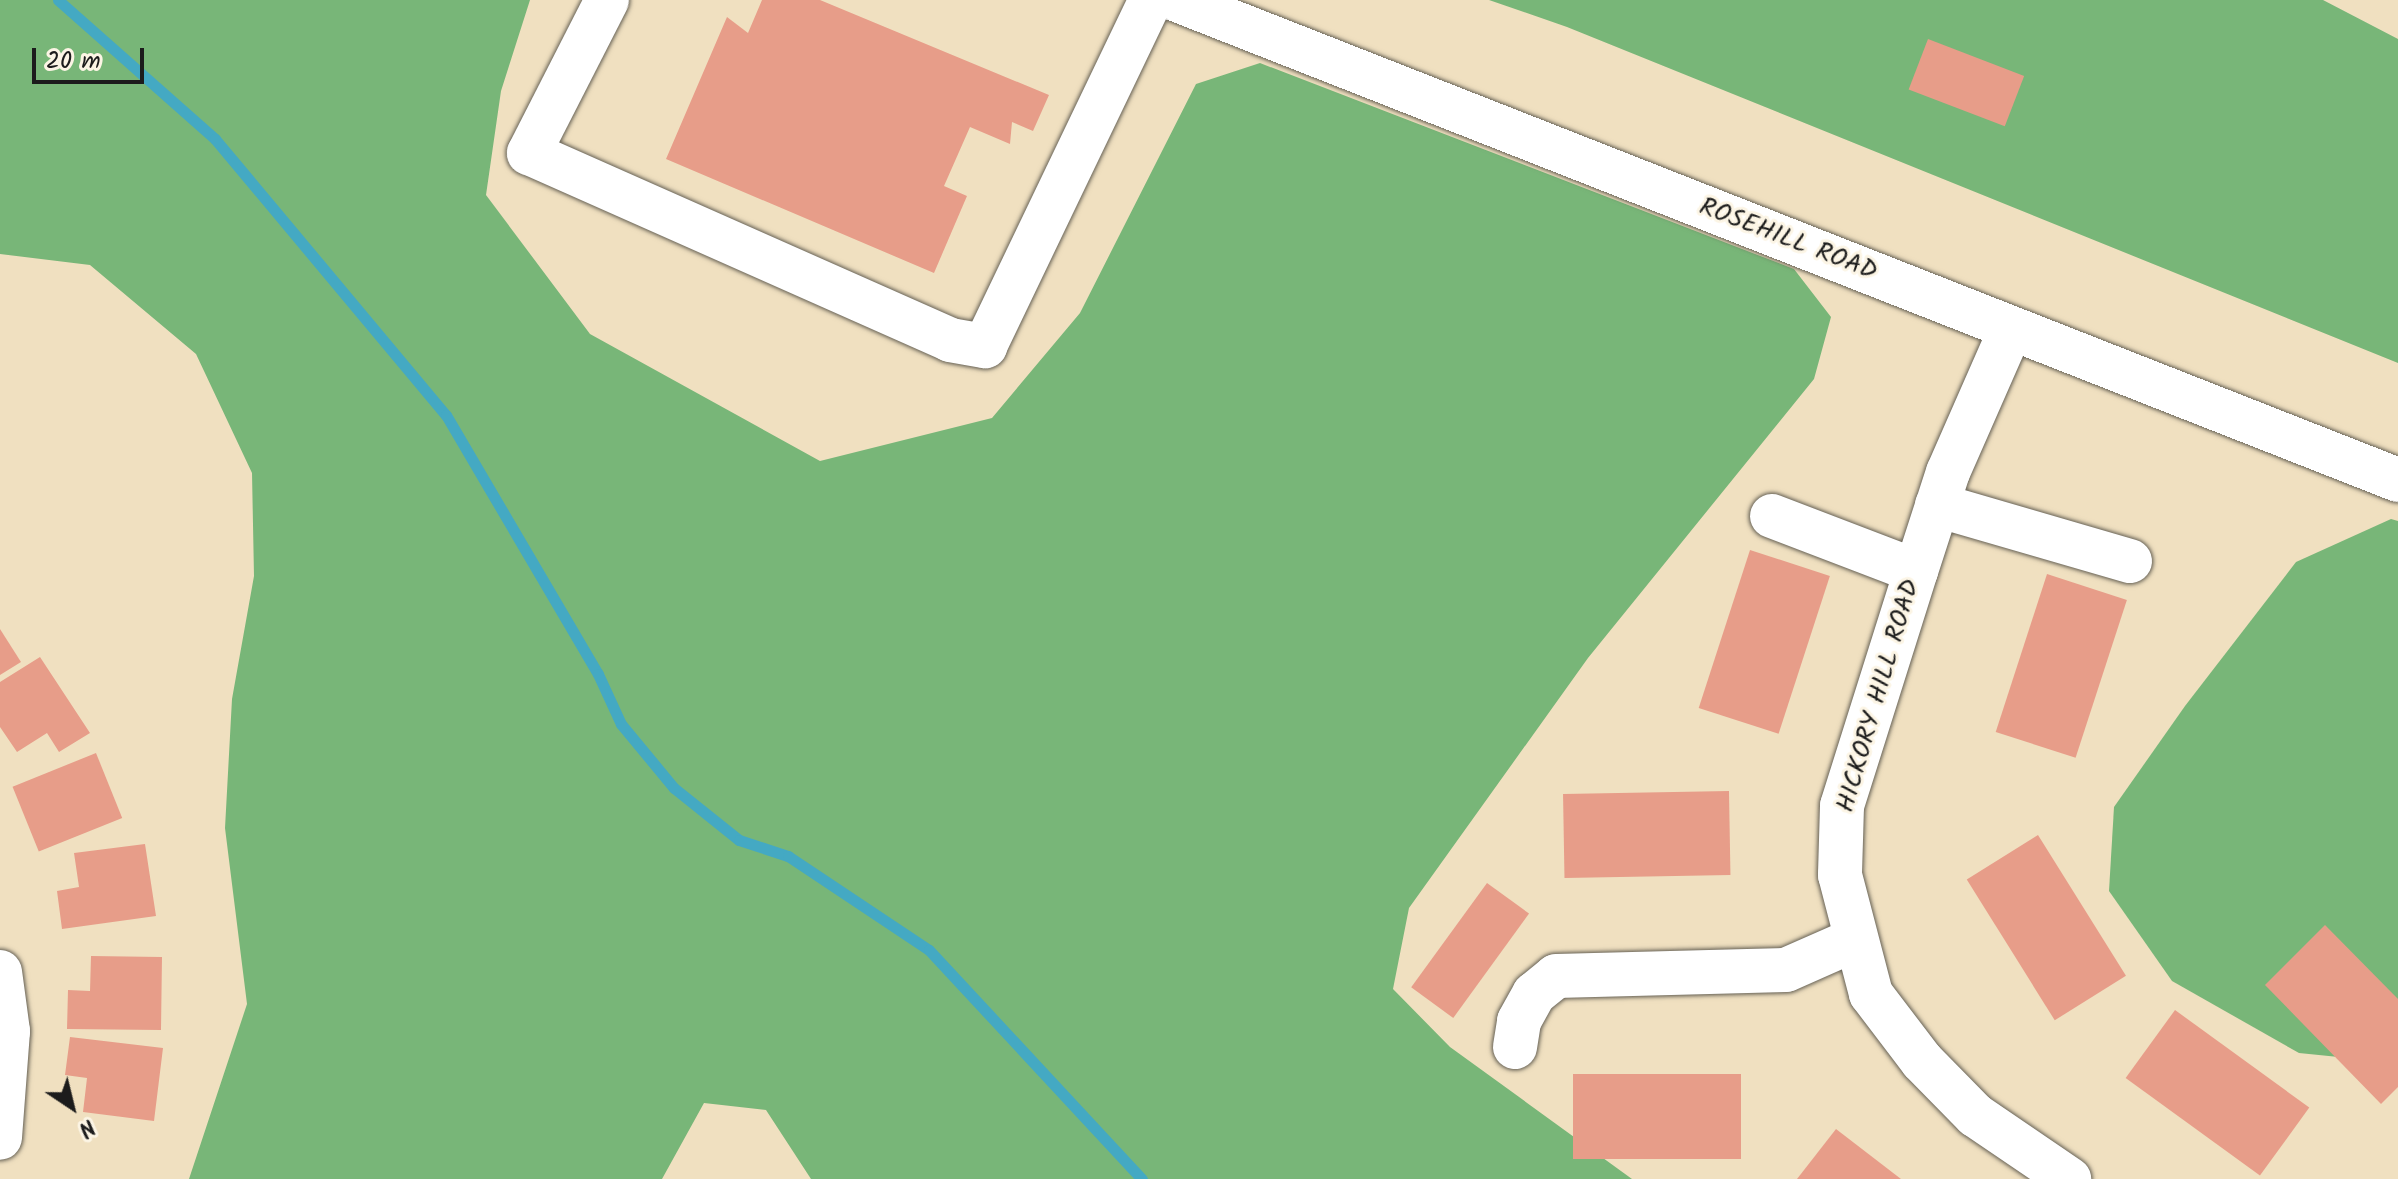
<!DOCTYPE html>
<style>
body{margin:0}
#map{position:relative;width:2398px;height:1179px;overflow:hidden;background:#f0e0c0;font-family:Kalam,sans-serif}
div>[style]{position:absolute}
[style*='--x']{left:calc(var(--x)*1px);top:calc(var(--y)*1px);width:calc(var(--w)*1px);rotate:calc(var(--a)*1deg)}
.forest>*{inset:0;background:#78b678}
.stream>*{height:11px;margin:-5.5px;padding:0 5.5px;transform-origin:5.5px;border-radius:5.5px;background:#44a9c3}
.building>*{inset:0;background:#e79d89;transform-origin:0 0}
.roads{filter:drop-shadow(0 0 2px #666155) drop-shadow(0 0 2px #666155)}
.minor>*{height:44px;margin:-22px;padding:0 22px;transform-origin:22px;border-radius:22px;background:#fff}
.major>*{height:44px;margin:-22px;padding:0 22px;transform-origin:22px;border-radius:22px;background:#fff}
span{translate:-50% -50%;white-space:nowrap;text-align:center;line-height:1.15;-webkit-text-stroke:6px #fcf5e5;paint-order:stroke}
.street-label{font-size:26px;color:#1c1c1c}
.north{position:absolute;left:32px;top:1067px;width:80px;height:80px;-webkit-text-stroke:6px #fcf5e5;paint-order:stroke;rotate:145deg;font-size:22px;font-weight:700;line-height:32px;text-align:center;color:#1c1c1c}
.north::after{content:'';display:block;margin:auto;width:28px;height:36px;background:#1c1c1c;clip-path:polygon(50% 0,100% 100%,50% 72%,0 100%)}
.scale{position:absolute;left:32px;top:48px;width:112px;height:36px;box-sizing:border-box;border:4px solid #1c1c1c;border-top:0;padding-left:10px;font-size:24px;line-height:28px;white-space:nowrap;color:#1c1c1c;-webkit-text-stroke:6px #fcf5e5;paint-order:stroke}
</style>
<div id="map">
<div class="forest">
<i style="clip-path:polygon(0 0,530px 0,501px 91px,486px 195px,590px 334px,820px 461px,992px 418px,1080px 313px,1196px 84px,1260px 63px,1794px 269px,1831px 317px,1814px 379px,1588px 658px,1409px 908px,1393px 989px,1450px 1047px,1632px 1179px,811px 1179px,766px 1110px,704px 1103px,662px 1179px,189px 1179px,247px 1004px,225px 828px,232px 699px,254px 576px,252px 473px,196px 354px,90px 265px,0 254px)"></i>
<i style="clip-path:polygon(1489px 0,2323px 0,2398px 39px,2398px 363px,1567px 27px)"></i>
<i style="clip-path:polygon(2391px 519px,2398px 521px,2398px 1063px,2299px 1053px,2172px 981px,2109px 891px,2114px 807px,2185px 706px,2296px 562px)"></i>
</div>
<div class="stream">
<i style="--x:58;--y:0;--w:210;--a:41.5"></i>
<i style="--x:215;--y:139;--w:360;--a:50.1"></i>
<i style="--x:446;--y:415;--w:300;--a:59.6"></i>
<i style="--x:598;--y:674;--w:55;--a:65.3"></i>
<i style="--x:621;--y:724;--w:83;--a:50.4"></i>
<i style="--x:674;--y:788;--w:83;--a:38.7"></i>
<i style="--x:739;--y:840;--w:52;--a:18.1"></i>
<i style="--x:788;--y:856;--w:169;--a:33.7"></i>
<i style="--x:929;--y:950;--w:313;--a:47.1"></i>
</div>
<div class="building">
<i style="clip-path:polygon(762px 0,820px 0,1049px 95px,1033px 131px,1012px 122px,1010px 144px,970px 127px,944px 186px,967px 196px,934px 273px,666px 159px,727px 17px,748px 33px)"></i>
<i style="left:1928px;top:39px;width:103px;height:54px;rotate:21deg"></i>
<i style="left:1750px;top:550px;width:84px;height:166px;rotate:18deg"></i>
<i style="left:2047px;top:574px;width:84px;height:166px;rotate:18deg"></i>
<i style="clip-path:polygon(0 629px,21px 662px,0 675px)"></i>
<i style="clip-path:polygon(40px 657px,90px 733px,59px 752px,47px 733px,17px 752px,0 727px,0 682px)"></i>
<i style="left:96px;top:753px;width:70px;height:90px;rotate:68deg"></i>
<i style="left:1729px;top:791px;width:84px;height:166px;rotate:89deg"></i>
<i style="left:2038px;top:835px;width:166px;height:84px;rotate:58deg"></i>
<i style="clip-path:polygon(145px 844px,156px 916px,62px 929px,57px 891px,79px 887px,74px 853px)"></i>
<i style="left:1487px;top:883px;width:52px;height:129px;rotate:36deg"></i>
<i style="clip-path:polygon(2325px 925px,2398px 999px,2398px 1087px,2381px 1104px,2265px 985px)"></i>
<i style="clip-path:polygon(91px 956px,162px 957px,161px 1030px,67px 1029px,68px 990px,90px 991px)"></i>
<i style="left:2175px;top:1010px;width:166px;height:84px;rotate:36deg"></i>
<i style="clip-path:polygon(70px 1037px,163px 1048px,154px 1121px,83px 1112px,87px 1078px,65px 1075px)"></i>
<i style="left:1741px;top:1074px;width:85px;height:168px;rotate:90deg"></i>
<i style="clip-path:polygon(1836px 1129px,1901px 1179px,1797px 1179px)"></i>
</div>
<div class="roads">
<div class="minor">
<i style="--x:607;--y:0;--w:172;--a:117"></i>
<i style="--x:529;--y:153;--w:461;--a:23.9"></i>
<i style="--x:950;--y:340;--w:36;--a:10"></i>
<i style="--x:985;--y:346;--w:384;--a:-64.4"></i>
<i style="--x:2010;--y:331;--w:154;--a:113.7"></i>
<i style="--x:1948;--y:472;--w:104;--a:107.9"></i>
<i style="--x:1916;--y:571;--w:246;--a:107.5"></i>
<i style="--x:1842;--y:806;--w:69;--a:91.7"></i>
<i style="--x:1840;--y:875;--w:123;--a:75.4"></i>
<i style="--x:1871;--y:994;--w:84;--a:52.7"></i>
<i style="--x:1922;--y:1061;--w:76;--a:45.5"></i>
<i style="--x:1975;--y:1115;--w:114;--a:34.2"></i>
<i style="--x:1937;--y:505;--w:201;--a:16.2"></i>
<i style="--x:1772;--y:516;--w:154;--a:20.9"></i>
<i style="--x:0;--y:972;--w:60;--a:82.3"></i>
<i style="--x:8;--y:1031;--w:107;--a:94.3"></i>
<i style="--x:1515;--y:1047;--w:26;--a:-81"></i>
<i style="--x:1519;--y:1021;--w:31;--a:-61"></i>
<i style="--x:1534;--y:994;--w:28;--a:-39"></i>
<i style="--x:1556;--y:976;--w:230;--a:-1.5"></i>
<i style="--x:1786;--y:970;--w:74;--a:-23.8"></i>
</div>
<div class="major">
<i style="--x:1177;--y:0;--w:1312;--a:21.46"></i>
</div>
</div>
<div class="street-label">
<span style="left:1788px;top:240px;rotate:21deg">ROSEHILL ROAD</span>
<span style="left:1879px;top:696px;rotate:-74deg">HICKORY HILL ROAD</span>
</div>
<div class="north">N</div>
<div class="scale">20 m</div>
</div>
